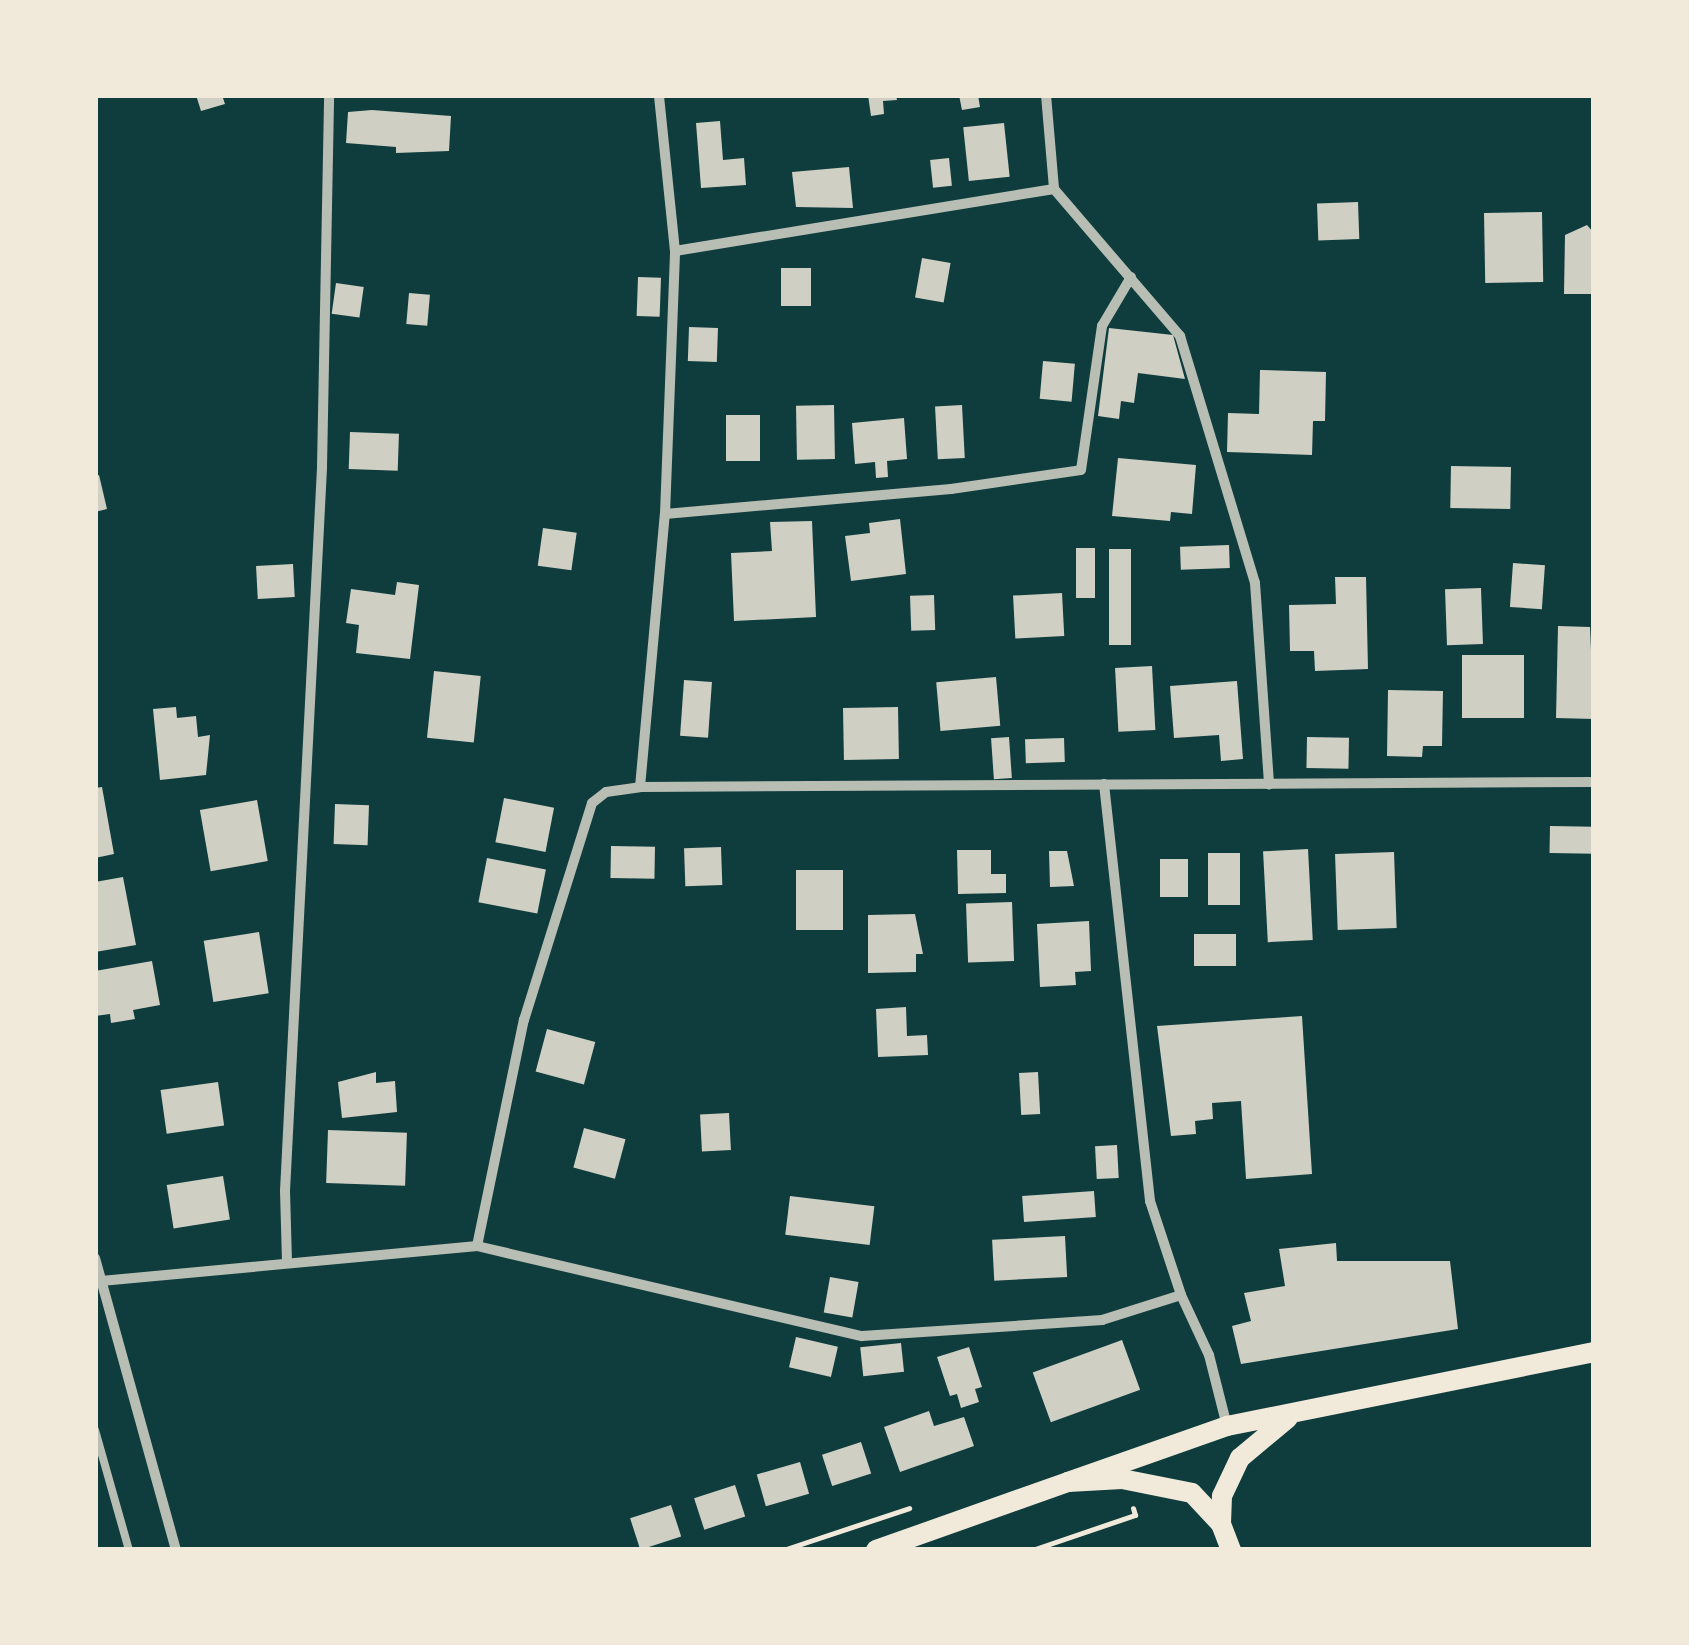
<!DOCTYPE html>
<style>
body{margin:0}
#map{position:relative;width:1689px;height:1645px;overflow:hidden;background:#0f3d3e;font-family:"DejaVu Sans",sans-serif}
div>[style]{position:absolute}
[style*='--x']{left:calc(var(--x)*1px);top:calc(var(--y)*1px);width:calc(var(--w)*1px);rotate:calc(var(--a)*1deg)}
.building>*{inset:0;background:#cfcfc3;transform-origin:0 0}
.path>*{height:5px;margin:-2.5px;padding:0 2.5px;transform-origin:2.5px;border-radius:2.5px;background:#f1e9da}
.service>*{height:8px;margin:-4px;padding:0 4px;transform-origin:4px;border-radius:4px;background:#b8beb3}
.minor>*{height:10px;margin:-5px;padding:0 5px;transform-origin:5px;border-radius:5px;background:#b8beb3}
.secondary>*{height:20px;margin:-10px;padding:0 10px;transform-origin:10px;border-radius:10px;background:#f1e9da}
span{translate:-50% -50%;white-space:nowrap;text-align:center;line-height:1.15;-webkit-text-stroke:8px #f1e9da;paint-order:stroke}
.frame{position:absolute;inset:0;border:98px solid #f1e9da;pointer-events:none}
</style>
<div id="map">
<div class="building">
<i style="clip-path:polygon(196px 95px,222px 95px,225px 104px,201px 111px)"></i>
<i style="clip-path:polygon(868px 95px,896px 95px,897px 100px,883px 101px,884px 114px,871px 116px)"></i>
<i style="clip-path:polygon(959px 95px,978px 95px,980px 107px,962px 110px)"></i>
<i style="clip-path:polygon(372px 110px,451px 116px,449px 151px,396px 153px,396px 147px,346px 143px,348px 112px)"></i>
<i style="clip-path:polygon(720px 121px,723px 160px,744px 158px,746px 185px,701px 188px,696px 123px)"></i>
<i style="left:1004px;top:123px;width:54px;height:41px;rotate:84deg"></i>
<i style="left:949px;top:158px;width:28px;height:19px;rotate:84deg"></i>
<i style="clip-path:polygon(849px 167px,853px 208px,796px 207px,792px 172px)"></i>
<i style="left:1358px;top:202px;width:37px;height:41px;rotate:88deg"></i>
<i style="left:1542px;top:212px;width:70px;height:58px;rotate:89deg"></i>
<i style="clip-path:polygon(1587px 225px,1594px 233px,1594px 294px,1564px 294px,1565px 235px)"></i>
<i style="left:922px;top:258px;width:29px;height:40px;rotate:10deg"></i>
<i style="left:781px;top:268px;width:30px;height:38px"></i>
<i style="left:638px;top:277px;width:23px;height:39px;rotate:2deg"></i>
<i style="left:336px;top:283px;width:28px;height:31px;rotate:8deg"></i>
<i style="left:409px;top:293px;width:21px;height:31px;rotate:5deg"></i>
<i style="left:689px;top:327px;width:29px;height:34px;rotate:2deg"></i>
<i style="clip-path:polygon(1109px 328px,1173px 335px,1185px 379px,1138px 373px,1134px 403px,1121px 401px,1119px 419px,1098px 416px)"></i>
<i style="left:1043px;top:361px;width:32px;height:38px;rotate:5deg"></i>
<i style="clip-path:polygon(1260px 370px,1326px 372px,1325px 421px,1313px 421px,1312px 455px,1227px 452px,1228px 413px,1259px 414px)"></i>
<i style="left:834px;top:405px;width:54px;height:38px;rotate:89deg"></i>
<i style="left:962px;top:405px;width:53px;height:27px;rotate:87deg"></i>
<i style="left:726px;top:415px;width:34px;height:46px"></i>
<i style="clip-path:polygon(904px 418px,907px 459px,887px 461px,888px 477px,876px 478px,875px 462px,855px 464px,852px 423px)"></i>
<i style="left:350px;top:432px;width:49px;height:37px;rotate:2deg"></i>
<i style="clip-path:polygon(1118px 458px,1196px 465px,1192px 514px,1171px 512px,1170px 521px,1112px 516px)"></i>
<i style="left:1451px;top:466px;width:60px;height:42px;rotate:1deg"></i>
<i style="clip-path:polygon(99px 475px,107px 509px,95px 512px,95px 476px)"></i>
<i style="clip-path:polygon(900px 519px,906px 574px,851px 581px,845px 536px,870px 533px,869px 523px)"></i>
<i style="clip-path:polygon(812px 521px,816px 617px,734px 621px,731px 553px,772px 551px,770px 522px)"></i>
<i style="left:543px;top:528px;width:34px;height:38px;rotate:8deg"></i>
<i style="left:1229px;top:545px;width:23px;height:49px;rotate:88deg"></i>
<i style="left:1076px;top:548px;width:19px;height:50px"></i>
<i style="left:1109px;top:549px;width:22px;height:96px"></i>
<i style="left:1513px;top:563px;width:32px;height:44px;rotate:4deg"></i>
<i style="left:293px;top:564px;width:33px;height:37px;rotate:87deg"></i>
<i style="clip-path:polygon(1335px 577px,1366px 577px,1368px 669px,1315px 671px,1314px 651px,1290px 651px,1289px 605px,1336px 604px)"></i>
<i style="clip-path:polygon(397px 582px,419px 585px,410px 659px,356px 653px,359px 625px,346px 623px,351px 589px,395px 595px)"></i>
<i style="left:1481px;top:588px;width:56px;height:36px;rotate:88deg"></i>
<i style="left:1062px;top:593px;width:43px;height:49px;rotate:87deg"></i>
<i style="left:934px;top:595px;width:35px;height:24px;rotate:88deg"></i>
<i style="clip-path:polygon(1558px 626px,1590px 627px,1594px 719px,1556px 718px)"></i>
<i style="left:1462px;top:655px;width:62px;height:63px"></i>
<i style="left:1152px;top:666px;width:64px;height:37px;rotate:87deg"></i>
<i style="left:434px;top:671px;width:47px;height:67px;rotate:6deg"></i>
<i style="left:996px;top:677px;width:49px;height:60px;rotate:85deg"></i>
<i style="left:684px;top:680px;width:28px;height:56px;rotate:4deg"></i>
<i style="clip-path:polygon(1237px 681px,1243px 759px,1221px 761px,1219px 735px,1174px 738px,1170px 686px)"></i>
<i style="clip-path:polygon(1388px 690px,1443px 691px,1442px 746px,1423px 746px,1422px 757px,1387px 756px)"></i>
<i style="clip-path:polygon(176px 707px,177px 718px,196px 716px,198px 737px,210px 735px,206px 775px,160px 780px,153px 709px)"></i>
<i style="left:898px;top:707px;width:52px;height:55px;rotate:89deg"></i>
<i style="left:1009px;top:737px;width:41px;height:18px;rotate:86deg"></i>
<i style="left:1307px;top:737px;width:42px;height:31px;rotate:1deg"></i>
<i style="left:1064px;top:738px;width:24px;height:39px;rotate:88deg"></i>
<i style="clip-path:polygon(102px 787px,114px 854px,95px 858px,95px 788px)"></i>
<i style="left:504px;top:798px;width:51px;height:45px;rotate:11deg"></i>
<i style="left:257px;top:800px;width:62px;height:58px;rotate:80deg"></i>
<i style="left:335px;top:804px;width:34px;height:40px;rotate:2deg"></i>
<i style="left:1550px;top:826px;width:44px;height:27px;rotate:1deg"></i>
<i style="left:611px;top:846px;width:44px;height:32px;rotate:1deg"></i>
<i style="left:721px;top:847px;width:38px;height:37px;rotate:88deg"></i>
<i style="left:1308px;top:849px;width:91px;height:45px;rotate:87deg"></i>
<i style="clip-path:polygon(957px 850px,991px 850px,991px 874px,1006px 874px,1006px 893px,958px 894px)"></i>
<i style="clip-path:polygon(1049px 851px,1067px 851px,1074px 886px,1050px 887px)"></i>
<i style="left:1394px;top:852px;width:76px;height:59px;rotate:88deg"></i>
<i style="left:1208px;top:853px;width:32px;height:52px"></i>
<i style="left:487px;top:858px;width:60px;height:45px;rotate:11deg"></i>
<i style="left:1160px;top:859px;width:28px;height:38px"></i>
<i style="left:796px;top:870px;width:47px;height:60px"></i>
<i style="clip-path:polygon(123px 877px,136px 945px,95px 952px,95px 882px)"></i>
<i style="left:1012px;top:902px;width:59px;height:46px;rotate:88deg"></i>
<i style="clip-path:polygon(915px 914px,923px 954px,916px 954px,916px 972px,868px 973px,868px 915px)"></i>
<i style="clip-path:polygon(1089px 921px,1091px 971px,1075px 972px,1076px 985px,1040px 987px,1037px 924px)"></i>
<i style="left:259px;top:932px;width:62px;height:56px;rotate:81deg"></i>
<i style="left:1194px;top:934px;width:42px;height:32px"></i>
<i style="clip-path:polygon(152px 961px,160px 1005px,133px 1010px,135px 1019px,111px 1023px,110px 1014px,95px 1016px,95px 971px)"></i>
<i style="clip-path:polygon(906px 1007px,907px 1036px,927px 1035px,928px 1055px,878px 1057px,876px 1009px)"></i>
<i style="clip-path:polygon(1302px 1016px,1312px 1174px,1246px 1179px,1241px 1101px,1212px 1103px,1213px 1119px,1195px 1121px,1196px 1134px,1171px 1136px,1157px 1026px)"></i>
<i style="left:547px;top:1029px;width:50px;height:44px;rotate:15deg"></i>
<i style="clip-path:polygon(376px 1072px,376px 1083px,395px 1081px,397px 1112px,342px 1118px,338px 1082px)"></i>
<i style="left:1038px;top:1072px;width:42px;height:19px;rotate:87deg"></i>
<i style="left:218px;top:1082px;width:44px;height:58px;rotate:82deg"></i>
<i style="left:729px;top:1113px;width:37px;height:29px;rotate:87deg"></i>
<i style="left:584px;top:1128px;width:43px;height:41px;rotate:15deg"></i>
<i style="left:328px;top:1130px;width:79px;height:53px;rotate:2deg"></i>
<i style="left:1117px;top:1145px;width:33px;height:22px;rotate:87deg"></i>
<i style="left:223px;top:1176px;width:44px;height:57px;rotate:81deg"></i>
<i style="left:1094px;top:1191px;width:26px;height:72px;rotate:86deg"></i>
<i style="left:790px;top:1196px;width:85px;height:39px;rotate:7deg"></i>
<i style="left:1065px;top:1236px;width:41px;height:73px;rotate:87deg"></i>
<i style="clip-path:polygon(1336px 1243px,1337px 1261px,1450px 1261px,1458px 1329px,1241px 1364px,1232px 1326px,1251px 1321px,1244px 1293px,1285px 1286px,1279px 1249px)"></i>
<i style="left:830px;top:1277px;width:29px;height:36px;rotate:10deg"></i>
<i style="left:796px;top:1337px;width:43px;height:31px;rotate:13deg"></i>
<i style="left:1122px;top:1340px;width:53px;height:95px;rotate:70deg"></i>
<i style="left:901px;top:1343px;width:29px;height:41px;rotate:84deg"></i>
<i style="clip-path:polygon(969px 1347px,982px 1387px,975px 1389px,979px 1402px,961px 1408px,957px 1394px,950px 1396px,937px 1357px)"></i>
<i style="clip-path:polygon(929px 1411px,934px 1426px,964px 1417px,974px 1446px,900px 1472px,884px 1427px)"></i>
<i style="left:861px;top:1442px;width:33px;height:41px;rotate:72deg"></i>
<i style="left:800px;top:1462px;width:33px;height:45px;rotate:74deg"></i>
<i style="left:735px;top:1485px;width:33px;height:43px;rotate:72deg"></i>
<i style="left:671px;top:1505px;width:33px;height:43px;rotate:72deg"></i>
</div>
<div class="path">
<i style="--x:783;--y:1550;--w:133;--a:-18.4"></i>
<i style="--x:1032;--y:1550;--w:109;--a:-18.8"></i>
<i style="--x:1135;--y:1515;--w:7;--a:-106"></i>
</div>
<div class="service">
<i style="--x:95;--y:1430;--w:125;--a:74.2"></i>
</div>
<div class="minor">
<i style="--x:1046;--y:95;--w:94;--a:85.1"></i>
<i style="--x:1054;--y:189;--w:194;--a:49.4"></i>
<i style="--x:1180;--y:336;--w:258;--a:73.1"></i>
<i style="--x:1255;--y:583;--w:202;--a:86"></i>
<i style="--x:675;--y:251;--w:384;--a:-9.3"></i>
<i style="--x:665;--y:514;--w:287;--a:-5"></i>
<i style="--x:951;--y:489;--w:131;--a:-8.3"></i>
<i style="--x:1081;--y:470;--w:146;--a:-81.7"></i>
<i style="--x:1102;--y:326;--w:57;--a:-59.4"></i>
<i style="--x:1104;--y:784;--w:420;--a:83.7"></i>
<i style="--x:1150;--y:1201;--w:99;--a:71.7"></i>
<i style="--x:1181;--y:1295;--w:66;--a:65"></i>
<i style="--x:1209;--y:1355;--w:73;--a:75.8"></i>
<i style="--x:640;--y:787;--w:954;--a:-0.3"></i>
<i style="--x:477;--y:1246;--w:231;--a:-78.3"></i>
<i style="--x:524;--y:1020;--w:227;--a:-72.6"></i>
<i style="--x:592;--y:803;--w:18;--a:-38"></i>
<i style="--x:606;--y:792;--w:34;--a:-8"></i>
<i style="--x:640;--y:787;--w:274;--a:-84.8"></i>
<i style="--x:665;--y:514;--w:263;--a:-87.8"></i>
<i style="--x:675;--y:251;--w:157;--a:-95.9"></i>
<i style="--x:95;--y:1258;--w:303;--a:74.5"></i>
<i style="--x:287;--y:1262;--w:71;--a:-91.6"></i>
<i style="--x:285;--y:1191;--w:725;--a:-87.07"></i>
<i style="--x:322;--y:467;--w:372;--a:-88.9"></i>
<i style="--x:101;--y:1281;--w:378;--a:-5.3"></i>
<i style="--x:477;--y:1246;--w:395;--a:13.2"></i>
<i style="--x:862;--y:1336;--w:241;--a:-3.8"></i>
<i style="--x:1102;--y:1320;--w:83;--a:-17.6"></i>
</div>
<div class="secondary">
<i style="--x:1068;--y:1482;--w:169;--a:-19.4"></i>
<i style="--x:1227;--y:1426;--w:374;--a:-11.4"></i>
<i style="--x:1221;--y:1524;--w:28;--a:-88"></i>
<i style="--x:1222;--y:1496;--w:42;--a:-64.7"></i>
<i style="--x:1240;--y:1458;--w:62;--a:-39.8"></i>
<i style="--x:876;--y:1550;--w:204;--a:-19.5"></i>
<i style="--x:1068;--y:1482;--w:54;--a:-3.2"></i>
<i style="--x:1122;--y:1479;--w:71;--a:11.3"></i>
<i style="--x:1192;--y:1493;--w:42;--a:46.9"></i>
<i style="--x:1221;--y:1524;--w:28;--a:69"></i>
</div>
<div class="frame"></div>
</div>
